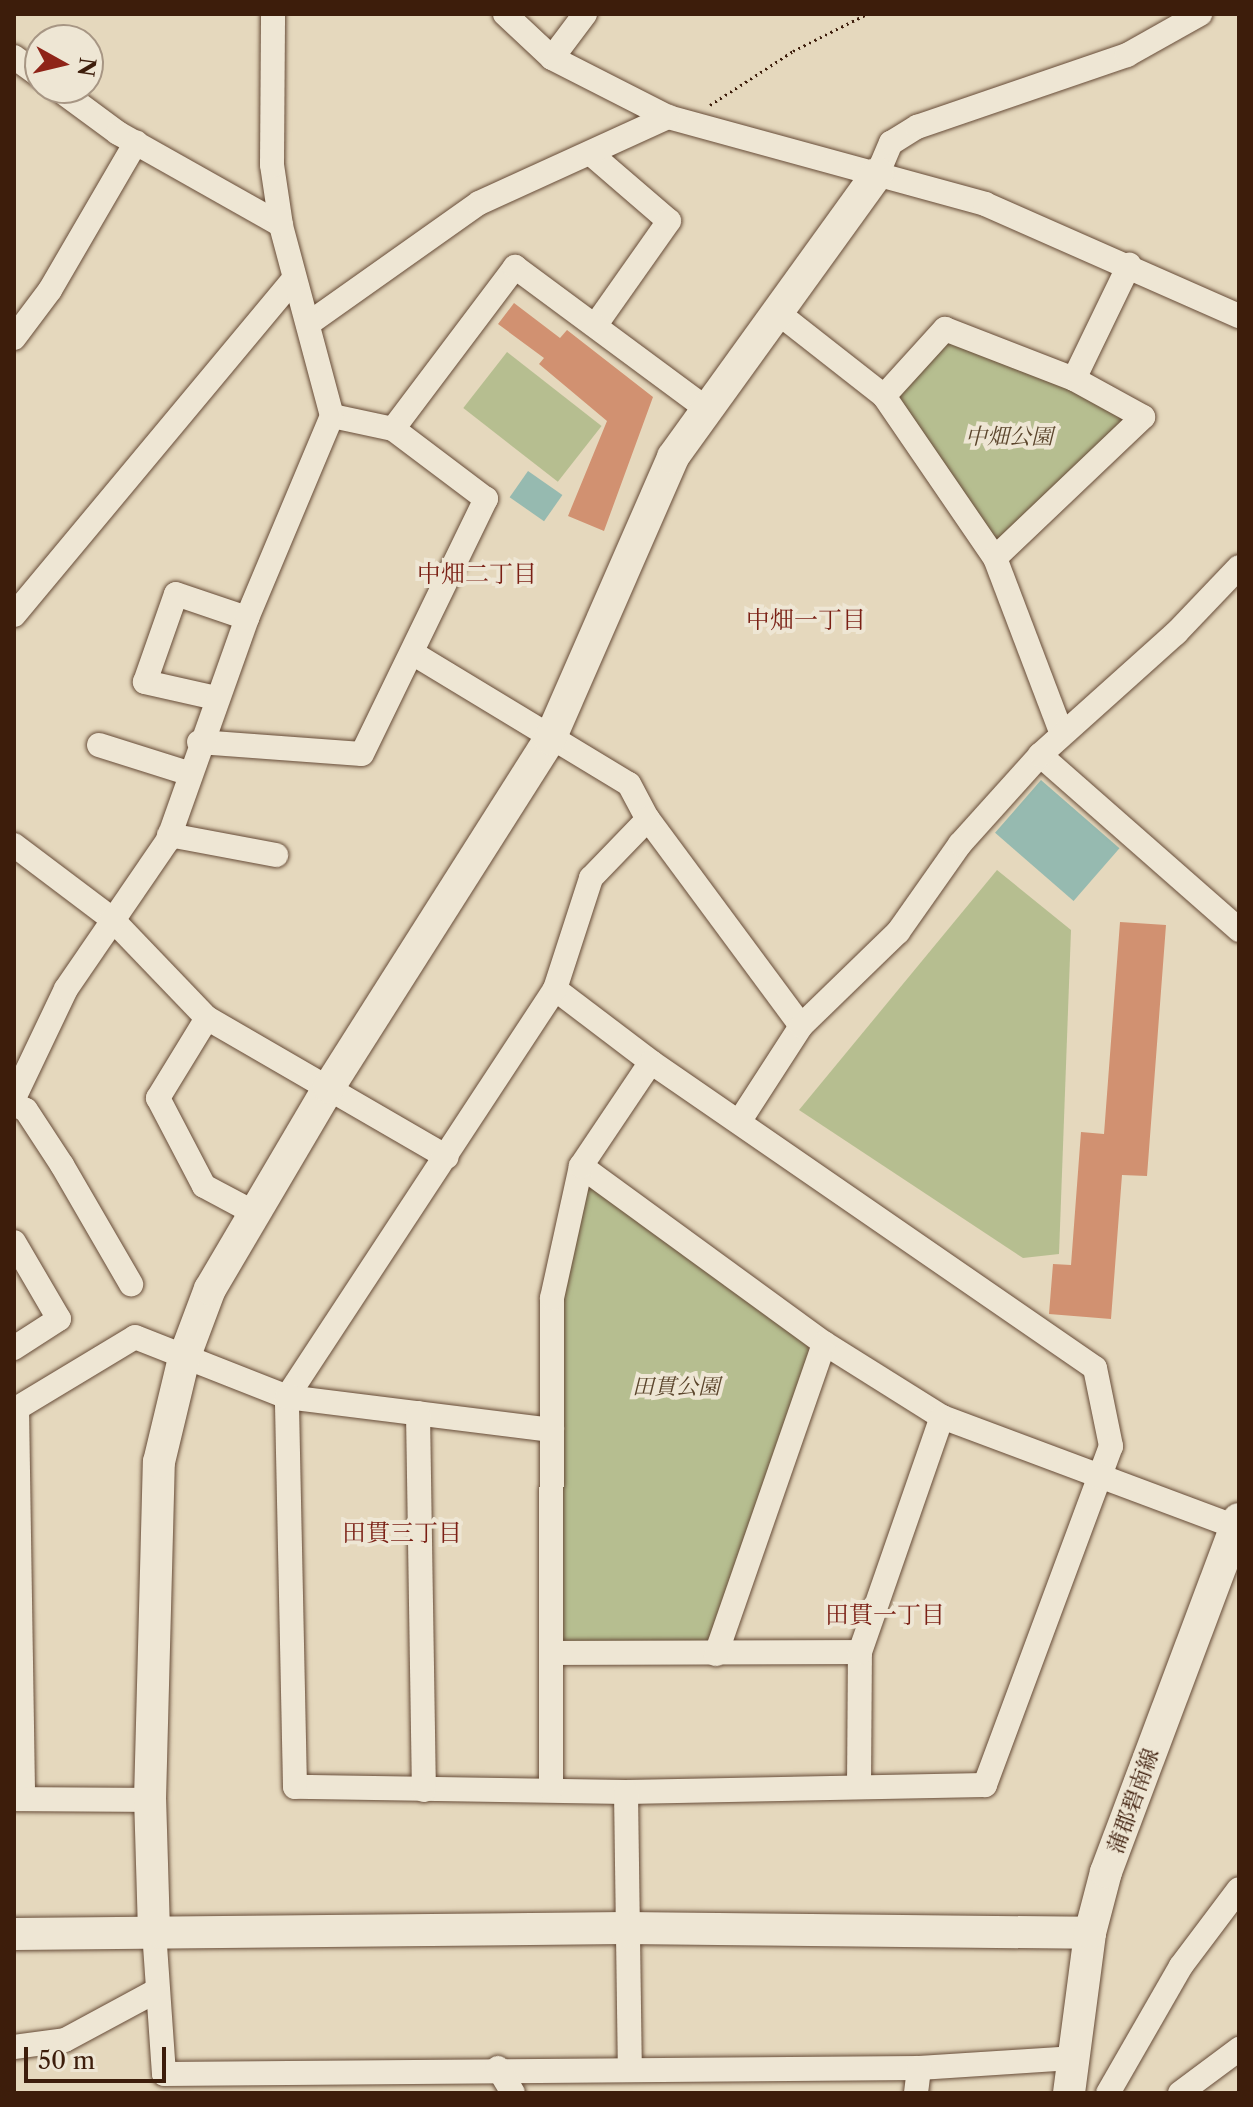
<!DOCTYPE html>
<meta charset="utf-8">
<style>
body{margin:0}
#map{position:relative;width:1253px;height:2107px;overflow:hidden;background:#e5d8bd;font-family:"Libre Caslon Text","Noto Serif JP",serif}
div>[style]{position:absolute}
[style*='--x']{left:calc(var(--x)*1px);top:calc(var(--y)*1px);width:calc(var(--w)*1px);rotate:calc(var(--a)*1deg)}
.green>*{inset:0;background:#b6be90;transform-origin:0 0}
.water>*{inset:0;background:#96bab0;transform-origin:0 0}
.building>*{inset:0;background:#d19171}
.path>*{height:3px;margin-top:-1.5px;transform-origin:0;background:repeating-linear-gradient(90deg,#3d1d0b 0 2px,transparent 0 6px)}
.roads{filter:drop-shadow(0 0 2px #674c38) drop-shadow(0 0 2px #674c38)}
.street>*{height:24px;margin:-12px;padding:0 12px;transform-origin:12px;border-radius:12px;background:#eee6d4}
.secondary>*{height:32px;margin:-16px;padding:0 16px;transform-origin:16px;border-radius:16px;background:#eee6d4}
span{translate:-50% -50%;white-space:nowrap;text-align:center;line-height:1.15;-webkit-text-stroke:8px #eee6d4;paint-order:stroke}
.park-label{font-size:22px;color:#5b452c;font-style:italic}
.street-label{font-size:22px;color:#3d1d0b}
.neighbourhood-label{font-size:24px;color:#7a1f14}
.frame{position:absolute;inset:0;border:16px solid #3d1d0b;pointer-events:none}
.north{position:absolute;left:24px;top:24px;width:80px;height:80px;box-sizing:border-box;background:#eee6d4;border:2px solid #a79684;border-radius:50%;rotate:98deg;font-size:22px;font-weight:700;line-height:32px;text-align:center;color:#3d1d0b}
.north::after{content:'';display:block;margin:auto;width:28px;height:36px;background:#8f2418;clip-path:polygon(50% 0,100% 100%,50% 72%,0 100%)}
.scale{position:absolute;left:24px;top:2047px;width:142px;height:36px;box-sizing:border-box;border:4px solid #3d1d0b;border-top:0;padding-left:10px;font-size:24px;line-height:28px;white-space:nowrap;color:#3d1d0b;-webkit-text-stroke:6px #eee6d4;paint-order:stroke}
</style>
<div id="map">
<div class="green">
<i style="clip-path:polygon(948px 340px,1069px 388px,1128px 418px,998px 542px,897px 397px)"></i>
<i style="left:507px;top:352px;width:120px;height:71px;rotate:38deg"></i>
<i style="clip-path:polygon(997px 870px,1071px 930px,1059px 1254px,1023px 1258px,799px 1110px)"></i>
<i style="clip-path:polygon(589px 1183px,806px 1339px,809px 1351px,711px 1638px,699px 1646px,563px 1641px,562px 1301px)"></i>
</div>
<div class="water">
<i style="left:528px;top:471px;width:42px;height:32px;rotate:35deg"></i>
<i style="left:1041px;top:780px;width:104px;height:70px;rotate:41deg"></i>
</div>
<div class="building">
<i style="clip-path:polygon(514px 303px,560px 338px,567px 330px,653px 397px,604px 531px,568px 516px,607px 421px,539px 364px,544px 358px,498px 324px)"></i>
<i style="clip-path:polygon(1120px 922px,1166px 925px,1147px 1176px,1122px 1175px,1111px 1319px,1049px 1314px,1053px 1264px,1071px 1265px,1081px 1132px,1104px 1134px)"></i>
</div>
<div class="path">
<i style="--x:710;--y:105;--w:99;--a:-33"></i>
<i style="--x:793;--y:51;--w:83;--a:-26.6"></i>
</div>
<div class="roads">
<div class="street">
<i style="--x:505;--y:14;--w:64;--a:43.1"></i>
<i style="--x:552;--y:58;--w:130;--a:27"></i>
<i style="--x:668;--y:117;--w:329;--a:15.3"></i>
<i style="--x:985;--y:204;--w:278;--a:23.8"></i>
<i style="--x:14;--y:57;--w:32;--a:36"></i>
<i style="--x:552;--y:58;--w:55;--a:-53.1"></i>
<i style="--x:57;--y:88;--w:76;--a:36.4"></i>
<i style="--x:118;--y:133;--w:187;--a:29.4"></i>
<i style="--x:590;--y:153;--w:104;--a:40.7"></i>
<i style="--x:669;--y:221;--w:128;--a:125.2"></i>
<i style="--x:878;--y:173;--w:33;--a:-67"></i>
<i style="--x:891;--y:143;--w:31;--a:-32"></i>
<i style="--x:917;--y:127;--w:222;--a:-18.9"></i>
<i style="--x:1127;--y:55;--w:84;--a:-29.3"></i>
<i style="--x:777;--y:312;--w:136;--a:38.1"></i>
<i style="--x:884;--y:396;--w:196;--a:55.6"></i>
<i style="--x:995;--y:558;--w:186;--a:69.2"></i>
<i style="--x:308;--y:324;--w:209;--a:-35.3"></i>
<i style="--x:479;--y:203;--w:208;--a:-24.5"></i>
<i style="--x:14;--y:338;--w:60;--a:-53.1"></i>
<i style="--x:50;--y:290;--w:171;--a:-59.8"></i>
<i style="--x:1074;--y:379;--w:127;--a:-64.2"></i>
<i style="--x:884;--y:396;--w:91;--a:-47.7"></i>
<i style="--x:945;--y:329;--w:138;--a:21.2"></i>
<i style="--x:1074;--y:379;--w:79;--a:28.8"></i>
<i style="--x:1143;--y:417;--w:204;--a:136.4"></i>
<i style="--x:393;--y:429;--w:203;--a:-53"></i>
<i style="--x:515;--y:267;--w:239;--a:36.5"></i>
<i style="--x:14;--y:615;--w:436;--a:-50.2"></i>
<i style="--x:414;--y:654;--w:251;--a:31.2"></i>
<i style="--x:629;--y:784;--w:40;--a:62"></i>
<i style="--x:648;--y:819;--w:257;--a:53.5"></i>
<i style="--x:216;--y:698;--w:73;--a:-167.3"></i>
<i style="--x:145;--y:682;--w:93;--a:-70.6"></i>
<i style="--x:176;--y:594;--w:75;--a:18.7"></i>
<i style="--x:199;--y:742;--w:163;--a:4.2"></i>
<i style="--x:362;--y:754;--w:284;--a:-64.1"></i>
<i style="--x:486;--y:499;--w:116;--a:-143"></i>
<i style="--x:393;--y:429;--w:62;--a:-168"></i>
<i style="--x:99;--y:745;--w:93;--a:17.5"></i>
<i style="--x:1040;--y:755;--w:265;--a:41.3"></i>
<i style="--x:169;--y:835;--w:109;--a:10.6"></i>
<i style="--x:14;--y:845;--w:121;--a:37"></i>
<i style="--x:111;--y:918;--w:139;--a:46.2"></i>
<i style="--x:207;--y:1018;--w:277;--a:30.1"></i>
<i style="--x:555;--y:989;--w:121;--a:37.2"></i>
<i style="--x:651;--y:1062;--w:539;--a:34.57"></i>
<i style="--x:1095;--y:1368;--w:80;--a:78.4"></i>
<i style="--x:1111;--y:1446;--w:362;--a:110.4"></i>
<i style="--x:985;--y:1785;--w:359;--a:178.9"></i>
<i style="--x:626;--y:1792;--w:331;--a:-179.1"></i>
<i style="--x:295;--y:1787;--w:390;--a:-91.2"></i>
<i style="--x:287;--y:1397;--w:488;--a:-56.7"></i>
<i style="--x:555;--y:989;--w:117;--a:-72"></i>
<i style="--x:591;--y:878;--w:82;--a:-46"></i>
<i style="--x:207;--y:1018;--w:94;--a:121.5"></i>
<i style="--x:158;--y:1098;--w:99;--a:62.4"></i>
<i style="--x:204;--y:1186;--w:55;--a:28"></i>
<i style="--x:14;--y:1098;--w:121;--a:-64.5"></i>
<i style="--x:66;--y:989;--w:181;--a:-55.6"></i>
<i style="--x:168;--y:840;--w:236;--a:-70.4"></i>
<i style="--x:247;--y:618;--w:219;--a:-67.2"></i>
<i style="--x:332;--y:416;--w:198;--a:-105"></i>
<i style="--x:281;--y:225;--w:61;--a:-98.5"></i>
<i style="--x:272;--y:165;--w:151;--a:-89.6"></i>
<i style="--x:14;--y:1104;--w:13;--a:27"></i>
<i style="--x:26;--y:1110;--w:66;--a:56.8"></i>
<i style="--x:62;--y:1165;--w:138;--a:59.9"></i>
<i style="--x:739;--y:1122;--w:114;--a:-57.1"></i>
<i style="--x:801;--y:1026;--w:135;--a:-44.1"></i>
<i style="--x:898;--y:932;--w:108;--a:-54.8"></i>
<i style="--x:960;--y:844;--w:120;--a:-48"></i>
<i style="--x:1040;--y:755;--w:183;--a:-41.9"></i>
<i style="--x:1176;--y:633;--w:91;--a:-46.3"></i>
<i style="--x:581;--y:1166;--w:301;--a:36.1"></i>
<i style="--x:824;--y:1343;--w:139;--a:32.1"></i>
<i style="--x:942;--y:1417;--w:314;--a:20.5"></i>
<i style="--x:14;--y:1242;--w:89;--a:59.7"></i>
<i style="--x:59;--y:1319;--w:54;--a:147.2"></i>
<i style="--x:17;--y:1408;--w:391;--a:89.1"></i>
<i style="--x:14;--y:1410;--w:141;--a:-31.1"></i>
<i style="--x:135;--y:1337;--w:163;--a:21.5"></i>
<i style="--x:287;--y:1397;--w:267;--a:7.1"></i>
<i style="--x:418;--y:1413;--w:377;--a:89.1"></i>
<i style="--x:554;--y:1653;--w:306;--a:-0.2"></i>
<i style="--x:716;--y:1654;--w:329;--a:-70.8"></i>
<i style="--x:859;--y:1787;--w:135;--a:-89.6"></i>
<i style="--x:860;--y:1652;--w:249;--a:-70.8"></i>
<i style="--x:551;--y:1788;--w:490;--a:-89.9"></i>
<i style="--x:552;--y:1298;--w:135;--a:-77.6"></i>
<i style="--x:581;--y:1166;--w:125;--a:-56.1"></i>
<i style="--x:626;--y:1792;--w:276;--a:89.2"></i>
<i style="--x:14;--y:1799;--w:136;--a:0.4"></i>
<i style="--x:154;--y:1931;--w:143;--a:86"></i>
<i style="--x:164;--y:2074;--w:755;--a:-0.46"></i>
<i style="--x:919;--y:2068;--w:153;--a:-3.7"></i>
<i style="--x:14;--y:2047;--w:51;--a:-7.8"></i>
<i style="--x:65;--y:2040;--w:103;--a:-28.3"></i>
<i style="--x:498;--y:2068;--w:29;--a:59"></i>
<i style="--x:916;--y:2093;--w:25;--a:-83"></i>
<i style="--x:1108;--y:2093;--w:146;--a:-60.1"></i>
<i style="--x:1181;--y:1966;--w:96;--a:-53"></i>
<i style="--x:1180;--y:2093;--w:74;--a:-36.7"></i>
</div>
<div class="secondary">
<i style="--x:154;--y:1931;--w:131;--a:-91.7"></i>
<i style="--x:150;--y:1800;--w:338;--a:-88.5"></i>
<i style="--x:159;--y:1462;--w:107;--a:-76.5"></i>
<i style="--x:184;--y:1358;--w:74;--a:-69.4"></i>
<i style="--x:210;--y:1289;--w:234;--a:-59.5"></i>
<i style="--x:329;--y:1087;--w:412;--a:-57.6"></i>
<i style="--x:550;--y:739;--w:308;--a:-66.4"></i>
<i style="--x:673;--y:457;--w:350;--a:-54.2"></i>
<i style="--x:14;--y:1934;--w:611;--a:-0.56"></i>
<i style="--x:625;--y:1928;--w:465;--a:0.6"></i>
<i style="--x:1069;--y:2093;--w:161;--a:-82.5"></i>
<i style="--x:1090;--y:1933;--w:63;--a:-75.3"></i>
<i style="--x:1106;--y:1872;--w:377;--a:-69.4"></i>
</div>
</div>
<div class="park-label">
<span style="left:1009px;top:437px">中畑公園</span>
<span style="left:676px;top:1387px">田貫公園</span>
</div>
<div class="street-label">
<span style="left:1133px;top:1801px;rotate:-70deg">蒲郡碧南線</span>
</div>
<div class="neighbourhood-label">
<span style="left:477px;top:574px">中畑二丁目</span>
<span style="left:806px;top:620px">中畑一丁目</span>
<span style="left:402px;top:1533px">田貫三丁目</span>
<span style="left:885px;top:1615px">田貫一丁目</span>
</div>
<div class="frame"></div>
<div class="north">N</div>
<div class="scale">50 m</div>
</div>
